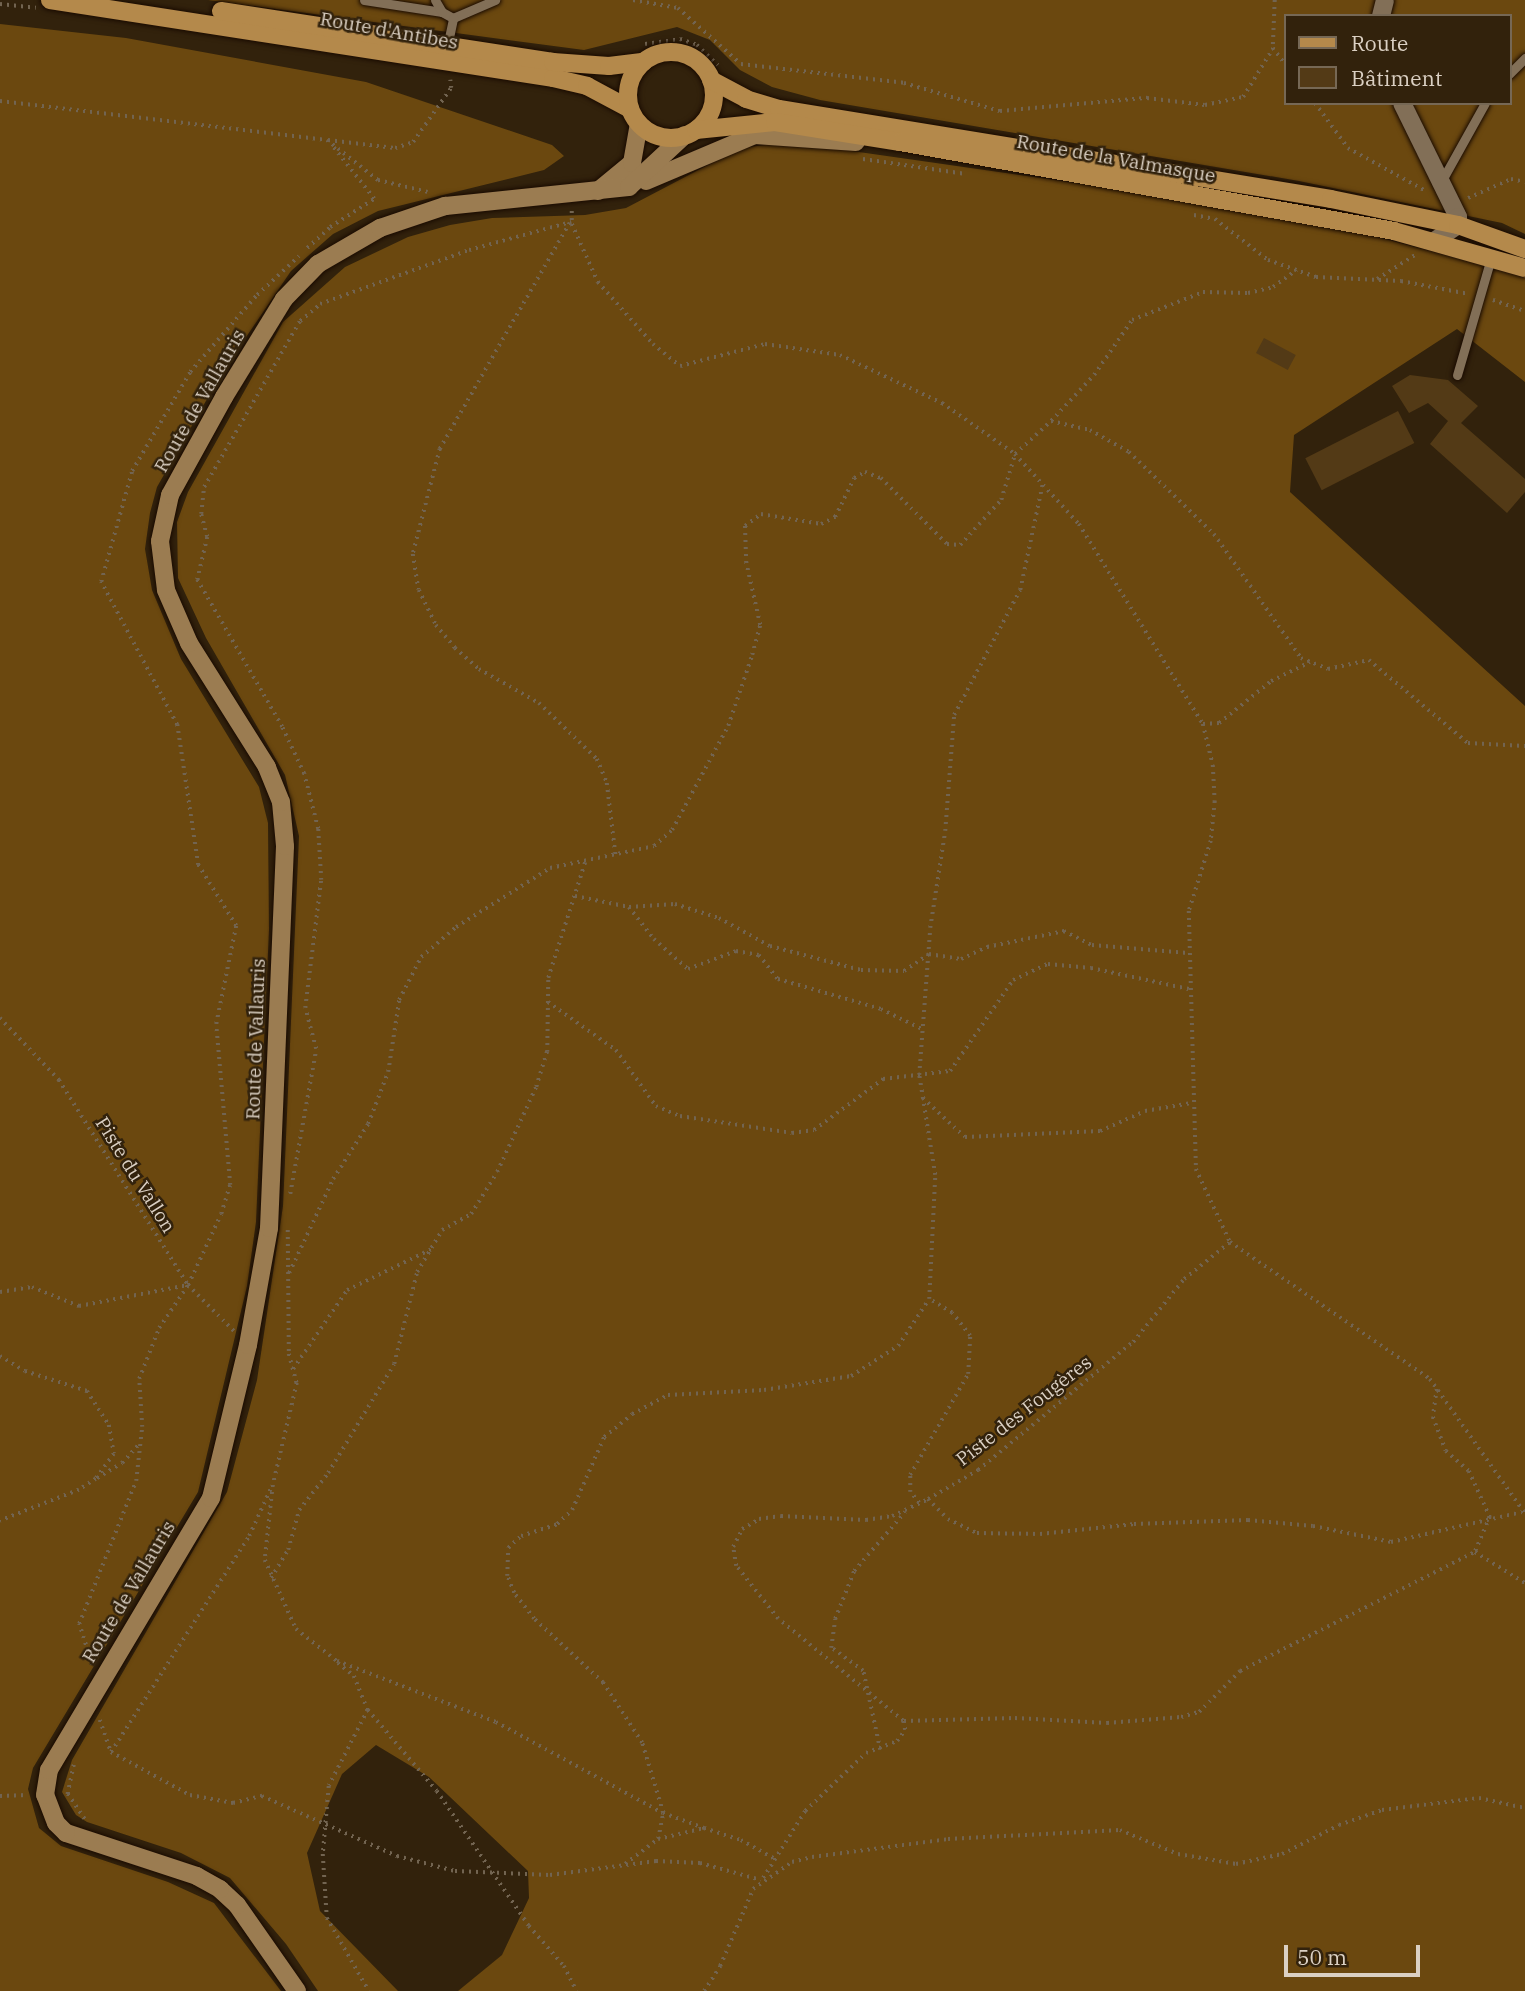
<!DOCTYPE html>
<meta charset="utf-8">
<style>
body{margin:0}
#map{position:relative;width:1525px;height:1991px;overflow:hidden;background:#32220c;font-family:"IBM Plex Serif",serif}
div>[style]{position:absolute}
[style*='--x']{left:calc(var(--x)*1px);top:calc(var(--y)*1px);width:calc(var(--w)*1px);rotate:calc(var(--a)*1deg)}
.forest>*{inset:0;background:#6b480f}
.building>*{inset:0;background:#533a16;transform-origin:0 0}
.path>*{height:3.5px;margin-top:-1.75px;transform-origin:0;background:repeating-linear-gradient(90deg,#726451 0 2px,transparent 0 7px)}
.roads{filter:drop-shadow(0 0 2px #1a0b00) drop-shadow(0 0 2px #1a0b00)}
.lane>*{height:9px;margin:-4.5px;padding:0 4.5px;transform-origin:4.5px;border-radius:4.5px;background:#826f57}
.street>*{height:18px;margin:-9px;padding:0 9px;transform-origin:9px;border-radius:9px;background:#826f57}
.secondary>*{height:18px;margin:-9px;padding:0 9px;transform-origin:9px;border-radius:9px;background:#9b7c51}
.primary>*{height:18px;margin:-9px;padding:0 9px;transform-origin:9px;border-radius:9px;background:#b4894b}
.primary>.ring{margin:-9px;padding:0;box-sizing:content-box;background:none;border:18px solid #b4894b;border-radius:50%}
span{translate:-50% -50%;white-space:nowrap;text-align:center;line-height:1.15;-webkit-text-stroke:5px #32220c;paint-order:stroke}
.street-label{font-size:19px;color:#dbd0c3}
.legend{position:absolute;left:1284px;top:14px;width:228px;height:91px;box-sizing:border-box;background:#32220c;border:2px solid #766855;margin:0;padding:9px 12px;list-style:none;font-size:21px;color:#dbd0c3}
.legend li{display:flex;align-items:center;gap:14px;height:35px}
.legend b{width:35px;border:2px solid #766855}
.scale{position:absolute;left:1284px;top:1945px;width:136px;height:32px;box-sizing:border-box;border:4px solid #dbd0c3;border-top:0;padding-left:9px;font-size:21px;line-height:24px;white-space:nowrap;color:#dbd0c3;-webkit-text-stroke:5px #32220c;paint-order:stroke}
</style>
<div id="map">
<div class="forest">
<i style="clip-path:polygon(evenodd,208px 0,1525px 0,1525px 234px,1502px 223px,1299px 181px,820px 100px,772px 87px,740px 70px,710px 40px,677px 27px,584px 50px,208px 0,1285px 16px,1509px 16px,1509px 103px,1285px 103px,1285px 16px)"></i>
<i style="clip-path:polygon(0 24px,126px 38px,366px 82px,552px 145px,564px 156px,544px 170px,378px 211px,333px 234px,291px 271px,223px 371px,157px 487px,150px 513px,145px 549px,152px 590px,181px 659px,259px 787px,268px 823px,269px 930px,256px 1222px,247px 1286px,198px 1492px,33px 1768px,28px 1789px,39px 1828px,61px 1846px,168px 1882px,214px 1903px,281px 1991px,0 1991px)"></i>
<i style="clip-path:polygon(789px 142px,1104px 187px,1370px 235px,1525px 276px,1525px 382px,1457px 329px,1294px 435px,1290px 492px,1525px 706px,1525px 1991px,458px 1991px,502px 1955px,529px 1898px,528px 1871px,429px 1777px,376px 1745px,342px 1774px,307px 1853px,320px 1911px,398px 1991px,318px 1991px,286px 1944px,230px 1878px,181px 1853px,87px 1822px,76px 1815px,62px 1792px,72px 1760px,227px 1492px,257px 1380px,283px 1206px,299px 836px,285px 775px,206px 638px,178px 578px,177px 522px,188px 492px,283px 322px,345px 267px,408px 237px,450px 225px,492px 218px,585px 215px,626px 208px,725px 156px,749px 147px)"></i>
</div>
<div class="building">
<i style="left:1264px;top:338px;width:36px;height:17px;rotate:28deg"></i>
<i style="clip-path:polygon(1410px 375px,1448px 380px,1478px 406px,1461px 423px,1525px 479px,1525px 492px,1507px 513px,1430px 444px,1448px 421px,1428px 403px,1409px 413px,1392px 386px)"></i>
<i style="left:1398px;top:411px;width:36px;height:104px;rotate:63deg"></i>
</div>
<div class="path">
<i style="--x:633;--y:0;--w:46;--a:10.1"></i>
<i style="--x:678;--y:8;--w:84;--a:41.6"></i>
<i style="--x:741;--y:64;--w:164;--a:6.6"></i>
<i style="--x:904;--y:83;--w:100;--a:16.3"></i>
<i style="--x:1000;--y:111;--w:148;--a:-5.1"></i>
<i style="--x:1147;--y:98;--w:58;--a:6.9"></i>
<i style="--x:1205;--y:105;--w:39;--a:-12"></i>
<i style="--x:1243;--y:97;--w:57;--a:-58.5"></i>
<i style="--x:1275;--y:0;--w:48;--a:92.4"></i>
<i style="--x:1273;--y:48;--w:20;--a:53"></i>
<i style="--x:0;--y:4;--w:36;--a:6"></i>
<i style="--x:645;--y:44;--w:35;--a:-8"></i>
<i style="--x:680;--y:39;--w:18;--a:19"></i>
<i style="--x:697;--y:45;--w:29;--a:44"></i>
<i style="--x:0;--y:101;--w:329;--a:6.8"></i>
<i style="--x:327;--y:140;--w:65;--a:38.1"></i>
<i style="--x:378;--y:180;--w:51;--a:13.5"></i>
<i style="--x:1315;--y:103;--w:56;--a:53.7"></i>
<i style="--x:1348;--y:148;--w:89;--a:28.9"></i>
<i style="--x:328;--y:140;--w:67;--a:6.8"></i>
<i style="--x:395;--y:148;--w:19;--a:-18"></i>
<i style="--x:413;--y:142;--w:66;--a:-54.9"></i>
<i style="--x:451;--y:88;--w:8;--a:-97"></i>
<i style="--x:863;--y:159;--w:104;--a:8.3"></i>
<i style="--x:1468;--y:198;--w:47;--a:-23.8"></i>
<i style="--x:1511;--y:179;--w:14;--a:12"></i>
<i style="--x:572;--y:211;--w:13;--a:90"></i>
<i style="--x:572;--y:224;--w:64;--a:65.9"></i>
<i style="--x:598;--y:282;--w:83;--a:48.4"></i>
<i style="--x:653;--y:344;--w:35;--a:39"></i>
<i style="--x:680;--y:366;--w:88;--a:-14.5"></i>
<i style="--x:765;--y:344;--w:76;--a:8.3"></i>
<i style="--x:840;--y:355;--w:113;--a:25.2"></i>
<i style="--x:942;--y:403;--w:89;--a:34.9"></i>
<i style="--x:1015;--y:454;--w:95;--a:47.6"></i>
<i style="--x:1079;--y:524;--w:235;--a:58.2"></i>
<i style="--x:1203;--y:724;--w:42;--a:76.3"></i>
<i style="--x:1213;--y:765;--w:36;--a:87"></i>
<i style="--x:1215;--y:801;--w:40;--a:95.7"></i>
<i style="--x:1211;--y:841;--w:73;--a:107.4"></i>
<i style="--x:1189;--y:911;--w:258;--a:88.4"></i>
<i style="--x:1196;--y:1169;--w:81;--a:65"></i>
<i style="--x:1230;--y:1242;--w:242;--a:34.4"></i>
<i style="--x:1430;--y:1379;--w:164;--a:54.7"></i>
<i style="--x:1194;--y:215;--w:21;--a:11"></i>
<i style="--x:1215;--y:219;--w:67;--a:37.7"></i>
<i style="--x:1268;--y:260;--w:51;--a:19.5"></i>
<i style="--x:1316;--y:277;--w:85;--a:2.7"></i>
<i style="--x:1401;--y:281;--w:69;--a:10.8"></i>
<i style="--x:570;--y:223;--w:261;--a:119.9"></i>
<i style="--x:440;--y:449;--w:108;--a:104.4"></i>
<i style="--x:413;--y:554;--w:36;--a:81"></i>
<i style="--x:419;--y:590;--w:39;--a:64"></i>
<i style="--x:436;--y:625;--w:30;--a:50"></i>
<i style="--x:455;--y:648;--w:32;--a:41"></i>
<i style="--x:479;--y:669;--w:69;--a:29.5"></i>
<i style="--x:539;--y:703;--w:81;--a:44"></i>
<i style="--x:597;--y:759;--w:26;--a:67"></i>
<i style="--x:607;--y:783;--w:75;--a:83.1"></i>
<i style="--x:307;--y:248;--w:31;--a:-42"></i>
<i style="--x:330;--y:227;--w:52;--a:-32.5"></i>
<i style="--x:374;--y:199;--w:66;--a:-128.3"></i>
<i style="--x:1377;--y:279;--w:45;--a:-32.3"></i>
<i style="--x:1493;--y:300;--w:34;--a:19"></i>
<i style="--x:1051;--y:421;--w:63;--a:-46.9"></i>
<i style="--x:1094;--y:375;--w:67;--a:-55.4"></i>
<i style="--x:1132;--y:320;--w:76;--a:-21.5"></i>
<i style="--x:1203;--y:292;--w:45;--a:1.3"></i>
<i style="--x:1248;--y:293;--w:26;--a:-13"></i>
<i style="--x:1273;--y:287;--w:29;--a:-36"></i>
<i style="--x:1203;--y:724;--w:16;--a:-4"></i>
<i style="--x:1219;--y:723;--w:67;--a:-38.9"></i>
<i style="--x:1271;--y:681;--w:43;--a:-26"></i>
<i style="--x:575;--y:896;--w:55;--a:11.5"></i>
<i style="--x:629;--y:907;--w:46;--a:-3.7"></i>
<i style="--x:675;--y:904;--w:46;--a:17.7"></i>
<i style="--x:719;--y:918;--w:58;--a:28.8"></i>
<i style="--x:770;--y:946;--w:94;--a:14.8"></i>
<i style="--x:861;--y:970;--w:43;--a:1.3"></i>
<i style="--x:904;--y:971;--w:30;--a:-34"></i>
<i style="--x:929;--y:954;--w:32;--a:9"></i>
<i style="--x:961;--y:959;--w:29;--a:-25"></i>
<i style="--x:987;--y:947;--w:79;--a:-11.7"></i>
<i style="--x:1064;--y:931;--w:31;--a:27"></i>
<i style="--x:1092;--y:945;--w:96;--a:4.8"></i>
<i style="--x:629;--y:907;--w:41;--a:52"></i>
<i style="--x:654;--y:939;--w:45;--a:41.4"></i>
<i style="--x:688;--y:969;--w:51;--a:-20.6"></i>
<i style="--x:736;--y:951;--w:23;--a:10"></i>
<i style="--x:759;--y:955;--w:31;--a:52"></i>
<i style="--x:778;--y:979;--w:107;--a:16.2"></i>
<i style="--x:881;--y:1009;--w:48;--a:26"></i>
<i style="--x:548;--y:1002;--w:83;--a:35.2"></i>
<i style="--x:616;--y:1050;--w:69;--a:54.5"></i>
<i style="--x:656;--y:1106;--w:26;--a:23"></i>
<i style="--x:680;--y:1116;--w:113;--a:8.6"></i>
<i style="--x:792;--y:1133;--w:22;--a:-8"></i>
<i style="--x:814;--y:1130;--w:86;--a:-36.5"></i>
<i style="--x:883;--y:1079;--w:67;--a:-6.8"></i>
<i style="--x:950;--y:1071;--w:111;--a:-55.3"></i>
<i style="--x:1013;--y:980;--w:38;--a:-25"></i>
<i style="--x:1048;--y:964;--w:43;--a:5.3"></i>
<i style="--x:1091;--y:968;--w:100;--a:12.1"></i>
<i style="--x:0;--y:1018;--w:86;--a:46.4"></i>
<i style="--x:59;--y:1080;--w:242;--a:57.8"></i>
<i style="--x:188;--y:1285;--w:65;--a:45"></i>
<i style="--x:923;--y:1098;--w:57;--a:42.9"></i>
<i style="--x:965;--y:1137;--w:135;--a:-2.5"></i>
<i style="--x:1100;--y:1131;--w:49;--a:-24"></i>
<i style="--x:1145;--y:1111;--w:47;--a:-9.9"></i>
<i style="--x:290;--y:1194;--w:147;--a:-79.8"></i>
<i style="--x:316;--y:1049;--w:42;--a:-105"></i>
<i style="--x:305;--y:1008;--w:129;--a:-82.9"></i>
<i style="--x:321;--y:880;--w:51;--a:-93.4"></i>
<i style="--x:318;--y:829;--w:57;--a:-104.3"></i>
<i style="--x:304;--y:774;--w:52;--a:-115.1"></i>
<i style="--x:282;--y:727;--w:170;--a:-120"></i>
<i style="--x:197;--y:580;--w:44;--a:-76.9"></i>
<i style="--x:207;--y:537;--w:24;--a:-105"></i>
<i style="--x:201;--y:514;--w:27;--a:-84"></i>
<i style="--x:204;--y:487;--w:192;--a:-60"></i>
<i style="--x:300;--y:321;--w:26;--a:-40"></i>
<i style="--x:320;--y:304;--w:158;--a:-19.9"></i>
<i style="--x:469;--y:250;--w:106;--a:-15.4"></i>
<i style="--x:288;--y:1230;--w:124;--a:89.5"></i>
<i style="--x:289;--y:1354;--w:30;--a:75"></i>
<i style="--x:297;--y:1383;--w:105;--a:103.2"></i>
<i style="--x:273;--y:1485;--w:75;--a:96.1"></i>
<i style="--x:265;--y:1560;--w:76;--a:65.8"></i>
<i style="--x:296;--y:1629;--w:52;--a:38"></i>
<i style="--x:337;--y:1661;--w:170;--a:21"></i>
<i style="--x:496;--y:1722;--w:190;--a:28.6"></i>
<i style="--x:663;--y:1813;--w:44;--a:20.1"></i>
<i style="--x:289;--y:1273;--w:104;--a:-64.9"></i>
<i style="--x:333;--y:1179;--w:65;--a:-57.5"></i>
<i style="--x:368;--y:1124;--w:56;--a:-69"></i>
<i style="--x:388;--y:1072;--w:73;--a:-81.3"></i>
<i style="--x:399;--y:1000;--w:48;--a:-62.9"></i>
<i style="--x:421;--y:957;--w:46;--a:-40.6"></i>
<i style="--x:456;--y:927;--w:111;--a:-32.1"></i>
<i style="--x:550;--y:868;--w:106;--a:-11.9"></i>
<i style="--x:654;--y:846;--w:24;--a:-42"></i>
<i style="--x:672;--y:830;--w:118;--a:-61.7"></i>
<i style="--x:728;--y:726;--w:75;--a:-71.3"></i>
<i style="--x:752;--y:655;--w:31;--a:-75"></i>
<i style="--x:760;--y:625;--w:64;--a:-102.7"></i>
<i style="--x:746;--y:563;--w:37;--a:-92"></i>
<i style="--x:745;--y:526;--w:20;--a:-37"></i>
<i style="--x:761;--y:514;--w:61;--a:9.5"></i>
<i style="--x:821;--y:524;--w:16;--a:-27"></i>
<i style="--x:835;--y:517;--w:43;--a:-64"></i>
<i style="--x:854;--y:478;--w:13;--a:-29"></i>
<i style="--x:865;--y:472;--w:17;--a:21"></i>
<i style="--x:881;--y:478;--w:93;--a:45"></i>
<i style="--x:947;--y:544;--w:13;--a:4"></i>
<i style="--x:960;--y:545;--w:61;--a:-47.7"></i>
<i style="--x:1001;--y:500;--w:48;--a:-73.1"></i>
<i style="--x:1015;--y:454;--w:49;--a:-42.5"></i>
<i style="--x:1051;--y:421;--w:40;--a:13"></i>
<i style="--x:1090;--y:430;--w:45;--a:29.4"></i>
<i style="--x:1129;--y:452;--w:118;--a:44"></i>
<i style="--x:1214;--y:534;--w:151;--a:54.9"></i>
<i style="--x:1301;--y:658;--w:29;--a:22"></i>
<i style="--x:1328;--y:669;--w:42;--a:-12.4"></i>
<i style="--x:1369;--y:660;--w:129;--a:40"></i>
<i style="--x:1468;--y:743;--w:57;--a:3"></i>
<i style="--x:0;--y:1292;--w:32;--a:-9"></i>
<i style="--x:32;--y:1287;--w:51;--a:22"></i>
<i style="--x:79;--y:1306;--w:111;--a:-10.9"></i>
<i style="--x:0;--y:1356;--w:29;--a:31"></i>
<i style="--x:25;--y:1371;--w:65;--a:17.9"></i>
<i style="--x:87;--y:1391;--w:40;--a:57.1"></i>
<i style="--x:109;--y:1425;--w:29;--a:80"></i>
<i style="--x:114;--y:1454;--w:31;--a:126"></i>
<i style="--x:96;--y:1479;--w:20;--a:147"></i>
<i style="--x:79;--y:1490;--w:85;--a:158.6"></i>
<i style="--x:293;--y:1369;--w:96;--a:-55.6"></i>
<i style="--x:347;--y:1290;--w:94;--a:-25.8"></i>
<i style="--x:1437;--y:1389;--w:28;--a:98"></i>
<i style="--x:1433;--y:1417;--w:36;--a:69"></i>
<i style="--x:1446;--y:1451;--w:30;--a:41"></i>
<i style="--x:1469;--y:1471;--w:51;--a:65.5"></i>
<i style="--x:1490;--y:1517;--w:38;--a:113"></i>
<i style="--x:1475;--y:1552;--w:59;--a:31.8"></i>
<i style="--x:97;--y:1478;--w:29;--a:-31"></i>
<i style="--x:122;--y:1463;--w:27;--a:-48"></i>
<i style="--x:928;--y:1499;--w:28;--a:45"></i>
<i style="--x:948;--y:1519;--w:32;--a:26"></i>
<i style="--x:977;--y:1533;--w:63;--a:0.9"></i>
<i style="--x:1040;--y:1534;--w:95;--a:-6.1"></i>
<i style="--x:1134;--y:1524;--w:114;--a:-2"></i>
<i style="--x:1248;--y:1520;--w:65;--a:5.3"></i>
<i style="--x:1313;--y:1526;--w:80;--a:11.6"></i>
<i style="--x:1391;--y:1542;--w:134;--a:-12.9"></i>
<i style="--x:919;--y:1503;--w:14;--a:-129"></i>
<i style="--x:910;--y:1492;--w:17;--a:-90"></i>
<i style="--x:910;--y:1475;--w:116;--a:-60.1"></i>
<i style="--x:968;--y:1374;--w:38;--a:-87"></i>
<i style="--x:970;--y:1336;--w:29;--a:-128"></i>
<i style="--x:952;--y:1313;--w:27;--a:-149"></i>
<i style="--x:271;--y:1578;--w:33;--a:-59"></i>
<i style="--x:288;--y:1550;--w:41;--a:-74.6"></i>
<i style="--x:299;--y:1510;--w:47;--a:-51.9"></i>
<i style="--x:328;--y:1473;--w:127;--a:-58.8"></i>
<i style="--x:394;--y:1364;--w:95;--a:-76"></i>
<i style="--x:417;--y:1272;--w:49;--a:-59.2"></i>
<i style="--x:442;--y:1230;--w:33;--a:-29"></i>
<i style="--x:471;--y:1214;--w:49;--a:-58.2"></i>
<i style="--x:497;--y:1172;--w:94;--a:-65.4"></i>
<i style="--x:536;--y:1087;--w:37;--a:-73"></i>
<i style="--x:547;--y:1052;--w:74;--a:-89.2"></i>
<i style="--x:548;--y:978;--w:122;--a:-72.3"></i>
<i style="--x:338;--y:1663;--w:21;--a:39"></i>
<i style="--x:354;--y:1676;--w:37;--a:68"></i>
<i style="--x:368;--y:1710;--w:106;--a:49.6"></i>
<i style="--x:437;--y:1791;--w:163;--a:55.7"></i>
<i style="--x:529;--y:1926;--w:53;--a:48.8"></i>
<i style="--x:564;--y:1966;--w:28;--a:63"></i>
<i style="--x:92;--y:1665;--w:43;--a:-107.6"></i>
<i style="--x:79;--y:1624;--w:154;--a:-68.3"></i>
<i style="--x:136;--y:1481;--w:54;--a:-83.7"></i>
<i style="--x:142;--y:1427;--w:48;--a:-93.6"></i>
<i style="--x:139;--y:1379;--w:55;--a:-68.6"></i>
<i style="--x:159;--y:1328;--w:52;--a:-56"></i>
<i style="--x:188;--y:1285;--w:78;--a:-65.1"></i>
<i style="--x:221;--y:1214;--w:30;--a:-73"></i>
<i style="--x:230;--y:1185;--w:162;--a:-95"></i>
<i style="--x:216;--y:1024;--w:100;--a:-78.5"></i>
<i style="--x:236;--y:926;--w:72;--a:-121.9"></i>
<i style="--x:198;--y:865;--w:142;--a:-98.5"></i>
<i style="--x:177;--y:725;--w:162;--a:-118"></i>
<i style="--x:101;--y:582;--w:115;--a:-74.4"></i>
<i style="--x:132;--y:471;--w:115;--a:-59.6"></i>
<i style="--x:190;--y:372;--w:102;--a:-49"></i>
<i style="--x:257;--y:295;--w:57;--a:-42.9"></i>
<i style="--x:368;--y:1710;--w:85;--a:117.2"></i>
<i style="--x:329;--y:1786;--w:68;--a:95"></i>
<i style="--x:323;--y:1854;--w:64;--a:86.4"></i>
<i style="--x:327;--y:1918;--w:84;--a:60.1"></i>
<i style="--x:100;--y:1720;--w:34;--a:71"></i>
<i style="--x:111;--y:1752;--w:90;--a:28.6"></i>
<i style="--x:190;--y:1795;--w:44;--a:10.5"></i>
<i style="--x:233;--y:1803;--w:30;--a:-14"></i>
<i style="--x:262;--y:1796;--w:148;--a:24"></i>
<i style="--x:397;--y:1856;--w:60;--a:14.5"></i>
<i style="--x:455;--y:1871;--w:95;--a:2.4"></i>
<i style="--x:550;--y:1875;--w:107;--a:-7.5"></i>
<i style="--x:656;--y:1861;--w:44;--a:2.6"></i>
<i style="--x:700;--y:1863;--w:63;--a:15.6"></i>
<i style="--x:903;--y:1721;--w:161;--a:-140.8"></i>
<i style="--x:778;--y:1619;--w:68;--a:-128.4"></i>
<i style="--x:736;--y:1566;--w:19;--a:-99"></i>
<i style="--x:733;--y:1547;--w:20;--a:-63"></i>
<i style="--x:742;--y:1529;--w:20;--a:-30"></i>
<i style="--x:759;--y:1519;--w:22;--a:-8"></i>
<i style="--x:781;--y:1516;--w:85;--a:2.7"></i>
<i style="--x:866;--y:1520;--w:26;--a:-9"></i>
<i style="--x:892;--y:1516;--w:40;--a:-25"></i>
<i style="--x:928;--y:1499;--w:58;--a:-30.1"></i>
<i style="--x:978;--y:1470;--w:201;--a:-39.6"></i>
<i style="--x:1133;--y:1342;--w:81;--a:-51"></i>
<i style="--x:1184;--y:1279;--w:59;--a:-38.8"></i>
<i style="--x:904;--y:1721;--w:111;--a:-1.5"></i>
<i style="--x:1015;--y:1718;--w:92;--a:3.1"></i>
<i style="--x:1107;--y:1723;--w:74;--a:-4.6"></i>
<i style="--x:1181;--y:1717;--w:19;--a:-16"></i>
<i style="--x:1199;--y:1712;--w:58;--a:-45"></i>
<i style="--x:1240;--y:1671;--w:263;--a:-26.9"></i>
<i style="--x:880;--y:1750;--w:81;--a:-102.1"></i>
<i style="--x:863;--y:1671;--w:39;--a:-144"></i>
<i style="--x:831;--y:1648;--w:29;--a:-82"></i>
<i style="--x:835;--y:1619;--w:52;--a:-68.4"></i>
<i style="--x:854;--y:1571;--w:78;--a:-49.2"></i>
<i style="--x:111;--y:1752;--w:256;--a:-57.4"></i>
<i style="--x:249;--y:1536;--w:51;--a:-65.5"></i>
<i style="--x:74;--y:1765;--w:30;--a:102"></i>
<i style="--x:68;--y:1794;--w:32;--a:56"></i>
<i style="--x:0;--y:1796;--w:28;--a:-2"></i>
<i style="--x:658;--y:1839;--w:26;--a:-79"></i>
<i style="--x:663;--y:1813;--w:73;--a:-106.7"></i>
<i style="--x:642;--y:1743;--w:72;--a:-123"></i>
<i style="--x:603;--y:1683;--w:94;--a:-137.2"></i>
<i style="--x:534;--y:1619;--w:33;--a:-128"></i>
<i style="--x:514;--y:1593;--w:18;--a:-112"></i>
<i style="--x:507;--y:1576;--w:28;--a:-88"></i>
<i style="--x:508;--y:1548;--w:18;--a:-43"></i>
<i style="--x:521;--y:1536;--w:38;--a:-18"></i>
<i style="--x:557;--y:1524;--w:21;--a:-43"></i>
<i style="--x:572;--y:1510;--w:80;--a:-66.3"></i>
<i style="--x:604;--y:1437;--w:36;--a:-39"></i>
<i style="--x:632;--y:1414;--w:41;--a:-27.8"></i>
<i style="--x:668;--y:1395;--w:96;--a:-3"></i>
<i style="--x:764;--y:1390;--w:88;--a:-9.1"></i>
<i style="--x:851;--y:1376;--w:56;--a:-32.6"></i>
<i style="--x:898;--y:1346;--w:56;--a:-56.6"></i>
<i style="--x:929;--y:1299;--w:124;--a:-87.2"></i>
<i style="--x:935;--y:1175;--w:101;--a:-99.1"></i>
<i style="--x:919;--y:1075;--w:147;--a:-85.7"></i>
<i style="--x:930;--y:928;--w:98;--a:-81.2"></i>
<i style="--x:945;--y:831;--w:116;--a:-85.6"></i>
<i style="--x:954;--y:715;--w:141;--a:-62.2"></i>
<i style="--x:1020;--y:590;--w:110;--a:-78"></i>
<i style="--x:625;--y:1864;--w:41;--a:-37.1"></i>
<i style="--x:658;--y:1839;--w:47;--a:-13.4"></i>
<i style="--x:704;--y:1828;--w:39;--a:18"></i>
<i style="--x:741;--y:1840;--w:38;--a:29"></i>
<i style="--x:763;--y:1878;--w:79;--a:-57.9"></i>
<i style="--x:805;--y:1811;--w:84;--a:-43.6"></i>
<i style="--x:866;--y:1753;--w:33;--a:-21"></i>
<i style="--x:897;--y:1741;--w:14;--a:-54"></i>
<i style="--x:905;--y:1730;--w:9;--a:-103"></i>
<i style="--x:704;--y:1991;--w:30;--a:-57"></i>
<i style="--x:720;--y:1966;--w:84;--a:-66.8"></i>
<i style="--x:753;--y:1889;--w:47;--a:-34.7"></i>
<i style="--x:792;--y:1862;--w:21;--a:-14"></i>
<i style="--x:812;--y:1857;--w:137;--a:-7.5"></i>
<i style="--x:948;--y:1839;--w:172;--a:-3"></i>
<i style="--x:1120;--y:1830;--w:63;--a:22.5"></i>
<i style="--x:1178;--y:1854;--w:59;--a:9.8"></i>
<i style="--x:1236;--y:1864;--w:47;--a:-12.3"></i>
<i style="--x:1282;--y:1854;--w:64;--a:-27"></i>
<i style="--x:1339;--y:1825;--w:46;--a:-19.2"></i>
<i style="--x:1382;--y:1810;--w:98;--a:-7.1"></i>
<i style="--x:1479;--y:1798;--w:47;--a:12.3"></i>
</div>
<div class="roads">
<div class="lane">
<i style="--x:364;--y:0;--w:79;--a:8.7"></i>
<i style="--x:442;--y:12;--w:13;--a:29"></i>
<i style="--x:435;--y:0;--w:14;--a:60"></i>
<i style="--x:453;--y:18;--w:46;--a:-23.2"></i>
<i style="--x:447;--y:47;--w:30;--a:-78"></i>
<i style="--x:1509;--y:74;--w:23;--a:-45"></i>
<i style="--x:1441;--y:182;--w:90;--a:-60.9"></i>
<i style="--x:1457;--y:375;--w:122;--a:-73.8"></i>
</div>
<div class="street">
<i style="--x:1381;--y:16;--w:16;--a:-76"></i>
<i style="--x:1402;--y:103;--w:127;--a:63.8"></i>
<i style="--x:1458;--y:217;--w:8;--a:90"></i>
<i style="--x:1458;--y:225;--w:29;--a:146"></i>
</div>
<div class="secondary">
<i style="--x:646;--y:181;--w:118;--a:-22.9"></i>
<i style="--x:755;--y:135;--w:101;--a:4"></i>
<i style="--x:598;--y:191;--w:44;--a:-39.5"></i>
<i style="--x:632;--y:163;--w:40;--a:-80"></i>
<i style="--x:297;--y:1991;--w:105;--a:-124.9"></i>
<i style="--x:237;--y:1905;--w:23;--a:-137"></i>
<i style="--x:220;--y:1889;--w:26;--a:-151"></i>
<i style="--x:197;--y:1876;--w:138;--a:-161.8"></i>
<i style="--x:66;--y:1833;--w:14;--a:-135"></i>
<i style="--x:56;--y:1823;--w:30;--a:-111"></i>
<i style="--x:45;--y:1795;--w:25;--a:-81"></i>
<i style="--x:49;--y:1770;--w:317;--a:-59.2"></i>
<i style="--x:211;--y:1498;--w:157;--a:-76.4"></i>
<i style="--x:248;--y:1345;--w:119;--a:-79.8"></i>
<i style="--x:269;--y:1228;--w:382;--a:-87.6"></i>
<i style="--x:285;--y:846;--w:44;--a:-95.2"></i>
<i style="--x:281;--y:802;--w:38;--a:-112"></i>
<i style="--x:267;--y:767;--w:146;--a:-122.2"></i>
<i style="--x:189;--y:643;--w:58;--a:-113.5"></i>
<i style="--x:166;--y:590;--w:49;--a:-97"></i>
<i style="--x:160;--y:541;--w:47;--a:-77.7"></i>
<i style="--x:170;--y:495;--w:112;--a:-61.1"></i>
<i style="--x:224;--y:397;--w:115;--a:-58.5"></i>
<i style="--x:284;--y:299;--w:49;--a:-45.8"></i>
<i style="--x:318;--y:264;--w:72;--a:-30.1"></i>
<i style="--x:380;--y:228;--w:69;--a:-18.7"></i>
<i style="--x:445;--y:206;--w:185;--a:-5.9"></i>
<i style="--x:629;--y:187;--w:76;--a:-42.9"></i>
</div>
<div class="primary">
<i style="--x:50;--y:0;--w:509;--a:8.81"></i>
<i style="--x:553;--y:78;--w:35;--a:13"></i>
<i style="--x:587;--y:86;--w:49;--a:28.1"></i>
<i style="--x:221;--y:11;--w:336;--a:8.7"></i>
<i style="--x:553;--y:62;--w:56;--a:4.1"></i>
<i style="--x:609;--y:66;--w:35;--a:-7"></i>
<i class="ring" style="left:628px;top:52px;width:68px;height:68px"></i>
<i style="--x:711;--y:80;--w:40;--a:28"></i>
<i style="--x:746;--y:99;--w:34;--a:17"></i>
<i style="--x:779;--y:109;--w:559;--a:9.26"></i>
<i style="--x:1331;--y:199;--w:130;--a:11.6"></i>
<i style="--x:1458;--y:225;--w:71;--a:19.7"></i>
<i style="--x:696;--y:130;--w:79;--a:-5.8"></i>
<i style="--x:775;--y:122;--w:127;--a:9.1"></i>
<i style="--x:900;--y:142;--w:502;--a:10.21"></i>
<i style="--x:1394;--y:231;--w:136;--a:15.8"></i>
</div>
</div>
<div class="street-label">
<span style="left:389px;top:31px;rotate:10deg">Route d'Antibes</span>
<span style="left:1116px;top:159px;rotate:10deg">Route de la Valmasque</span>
<span style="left:200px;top:401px;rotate:-60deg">Route de Vallauris</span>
<span style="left:256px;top:1039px;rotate:-88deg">Route de Vallauris</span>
<span style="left:135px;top:1175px;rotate:58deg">Piste du Vallon</span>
<span style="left:1024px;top:1411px;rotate:-38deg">Piste des Fougères</span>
<span style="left:129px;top:1592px;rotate:-59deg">Route de Vallauris</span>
</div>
<ul class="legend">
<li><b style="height:9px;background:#b4894b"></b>Route</li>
<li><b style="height:19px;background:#533a16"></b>Bâtiment</li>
</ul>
<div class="scale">50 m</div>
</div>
